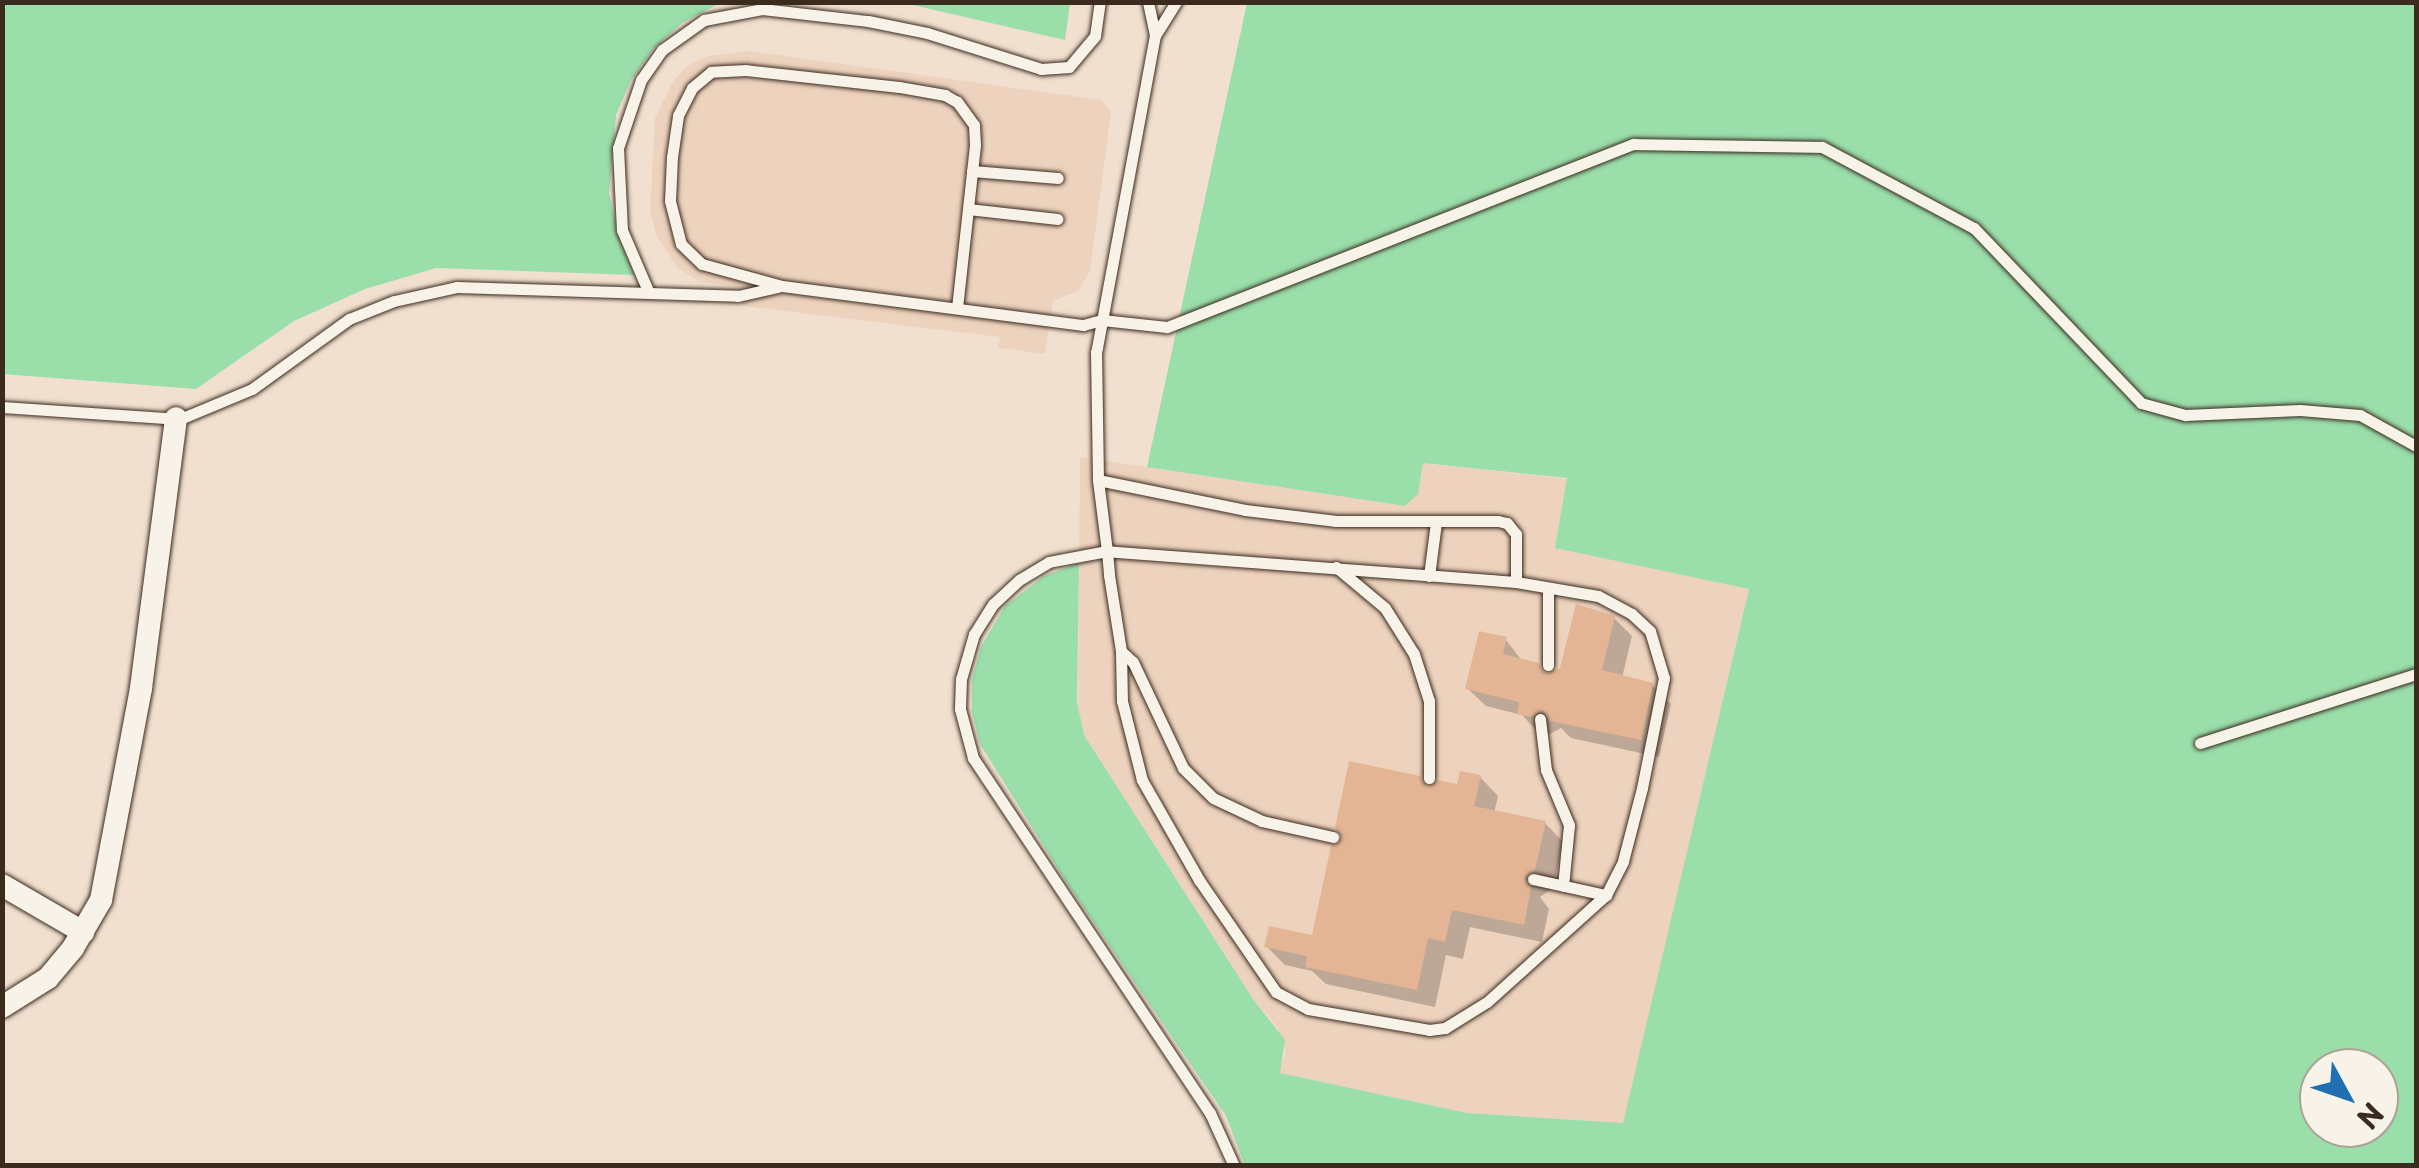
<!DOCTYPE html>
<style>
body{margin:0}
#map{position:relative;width:2419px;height:1168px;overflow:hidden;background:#f1e0cf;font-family:"Playpen Sans",sans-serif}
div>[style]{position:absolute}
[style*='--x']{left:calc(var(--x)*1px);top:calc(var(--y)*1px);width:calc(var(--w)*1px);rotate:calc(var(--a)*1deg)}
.built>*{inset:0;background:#edd3bd}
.green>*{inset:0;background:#9adeaa}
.shadow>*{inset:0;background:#0003}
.building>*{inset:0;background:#e3b594}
.roads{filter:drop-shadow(0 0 2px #3b2a1e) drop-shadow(0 0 2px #3b2a1e)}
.service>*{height:11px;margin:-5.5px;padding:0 5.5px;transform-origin:5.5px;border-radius:5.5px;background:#f7f3e8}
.minor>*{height:22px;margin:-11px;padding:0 11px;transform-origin:11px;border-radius:11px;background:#f7f3e8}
span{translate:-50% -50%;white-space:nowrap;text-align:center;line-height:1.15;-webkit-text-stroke:9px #f7f3e8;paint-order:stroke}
.frame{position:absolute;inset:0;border:5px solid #3b2a1e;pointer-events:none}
.north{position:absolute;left:2299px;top:1048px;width:100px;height:100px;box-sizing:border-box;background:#f7f3e8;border:2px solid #aca397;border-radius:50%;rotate:130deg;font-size:28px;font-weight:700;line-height:40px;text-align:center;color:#3b2a1e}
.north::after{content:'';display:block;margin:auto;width:35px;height:45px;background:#1f6fb2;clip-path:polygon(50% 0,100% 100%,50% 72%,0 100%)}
</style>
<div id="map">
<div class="built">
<i style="clip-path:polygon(750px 51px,1101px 100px,1111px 112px,1090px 271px,1078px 291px,1053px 301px,1045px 354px,998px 348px,1000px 337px,743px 306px,743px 288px,700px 282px,678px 268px,657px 237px,650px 211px,655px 118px,674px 80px,687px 66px,707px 56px)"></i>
<i style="clip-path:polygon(1080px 457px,1405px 506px,1421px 480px,1422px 463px,1568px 479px,1555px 548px,1749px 588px,1624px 1123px,1467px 1113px,1279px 1073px,1286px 1051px,1277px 1027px,1253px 999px,1084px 735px,1078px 717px)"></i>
</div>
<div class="green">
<i style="clip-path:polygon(2px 3px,3px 2px,720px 3px,682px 23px,653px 49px,631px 80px,616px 115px,609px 193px,618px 235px,634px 275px,436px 268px,365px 289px,294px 321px,196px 389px,3px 374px)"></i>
<i style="clip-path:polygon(904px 3px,1070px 3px,1065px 40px)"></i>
<i style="clip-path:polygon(evenodd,1247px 3px,2416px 3px,2416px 1165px,1245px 1165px,1226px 1116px,1067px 883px,980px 744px,972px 712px,972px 679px,981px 647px,1005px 606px,1044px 576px,1079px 563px,1077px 702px,1084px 735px,1253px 999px,1285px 1040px,1280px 1073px,1467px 1113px,1623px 1123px,1749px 589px,1555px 548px,1567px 478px,1423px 463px,1418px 494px,1405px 506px,1147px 467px,1247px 3px,2319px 1068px,2379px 1068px,2379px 1128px,2319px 1128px,2319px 1068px)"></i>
</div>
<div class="shadow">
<i style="clip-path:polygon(1614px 618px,1632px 636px,1622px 678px,1652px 685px,1671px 704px,1659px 757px,1571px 738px,1561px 728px,1550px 734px,1538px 732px,1522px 715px,1486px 706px,1467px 688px,1506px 640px,1523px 662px,1537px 665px,1547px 675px,1562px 670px)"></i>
<i style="clip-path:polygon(1480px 777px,1498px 796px,1494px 813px,1545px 823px,1563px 842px,1553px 888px,1540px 897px,1549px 909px,1542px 942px,1470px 927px,1463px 959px,1446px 955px,1435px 1007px,1326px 984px,1312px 971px,1285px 965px,1267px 947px,1314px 938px,1429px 789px,1459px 787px)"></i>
</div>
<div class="building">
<i style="clip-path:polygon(1576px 604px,1615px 616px,1602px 670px,1653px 683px,1641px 740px,1550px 721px,1543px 710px,1531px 717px,1517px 714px,1519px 702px,1465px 689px,1479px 631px,1507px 637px,1503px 654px,1539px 663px,1544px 674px,1560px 668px)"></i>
<i style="clip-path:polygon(1349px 761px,1420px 776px,1428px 787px,1438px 780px,1457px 784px,1460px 771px,1481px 775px,1474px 806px,1546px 821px,1535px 870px,1524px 878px,1531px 888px,1524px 925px,1452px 910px,1445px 942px,1428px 938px,1417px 990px,1305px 967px,1307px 956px,1264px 947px,1269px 926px,1312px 935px,1331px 846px,1342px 838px,1335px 828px)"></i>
</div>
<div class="roads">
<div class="service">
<i style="--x:1148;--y:2;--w:34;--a:78"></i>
<i style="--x:1176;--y:2;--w:39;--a:122"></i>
<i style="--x:1155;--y:35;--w:322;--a:100.5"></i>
<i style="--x:1096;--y:352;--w:128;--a:89.1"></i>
<i style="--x:1098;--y:480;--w:72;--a:82.8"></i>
<i style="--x:1107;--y:551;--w:24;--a:85"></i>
<i style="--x:1109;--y:575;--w:77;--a:81"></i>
<i style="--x:1121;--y:651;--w:50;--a:88.9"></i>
<i style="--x:1122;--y:701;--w:81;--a:75.8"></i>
<i style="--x:1142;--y:780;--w:115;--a:60.3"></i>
<i style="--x:1199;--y:880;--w:136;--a:55.5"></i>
<i style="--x:1276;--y:992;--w:36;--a:28"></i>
<i style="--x:1308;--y:1009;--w:123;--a:9.8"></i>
<i style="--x:1429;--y:1030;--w:16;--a:-7"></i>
<i style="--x:1445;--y:1028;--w:49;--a:-31.8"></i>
<i style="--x:1487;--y:1002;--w:160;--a:-42"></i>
<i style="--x:1606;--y:895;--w:38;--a:-63"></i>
<i style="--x:1623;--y:861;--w:75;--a:-75.4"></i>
<i style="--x:1642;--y:788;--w:112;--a:-78.7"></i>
<i style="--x:1664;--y:678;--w:49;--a:-106.6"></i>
<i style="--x:1650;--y:631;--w:25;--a:-137"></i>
<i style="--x:1632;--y:614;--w:38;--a:-152"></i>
<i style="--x:1598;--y:596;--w:83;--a:-170.3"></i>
<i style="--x:1516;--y:582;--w:410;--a:-175.7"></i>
<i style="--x:1107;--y:551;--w:59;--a:169.3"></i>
<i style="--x:1049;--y:562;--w:35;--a:149"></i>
<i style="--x:1019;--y:580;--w:35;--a:137"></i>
<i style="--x:993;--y:604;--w:36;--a:122"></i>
<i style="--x:974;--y:634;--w:47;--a:106.1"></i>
<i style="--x:961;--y:679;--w:30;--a:92"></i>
<i style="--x:960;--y:709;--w:51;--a:75.1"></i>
<i style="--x:973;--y:758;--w:427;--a:56.3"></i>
<i style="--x:1210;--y:1113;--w:58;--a:65.6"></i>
<i style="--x:972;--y:171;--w:86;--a:4.7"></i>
<i style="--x:968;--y:209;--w:90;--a:6.4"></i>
<i style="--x:649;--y:293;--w:69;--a:-113.2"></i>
<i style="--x:622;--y:230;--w:82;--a:-92.8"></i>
<i style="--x:618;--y:148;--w:72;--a:-71.3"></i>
<i style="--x:641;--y:80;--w:37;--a:-55"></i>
<i style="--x:662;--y:50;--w:52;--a:-35.5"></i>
<i style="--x:704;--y:20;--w:59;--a:-10.7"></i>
<i style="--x:762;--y:9;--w:107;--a:6.5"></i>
<i style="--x:868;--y:21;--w:60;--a:11.5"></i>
<i style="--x:927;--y:33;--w:120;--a:17.5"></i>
<i style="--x:1041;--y:69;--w:28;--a:-4"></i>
<i style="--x:1069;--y:67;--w:40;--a:-50"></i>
<i style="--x:1095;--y:36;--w:34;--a:-82"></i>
<i style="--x:957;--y:308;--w:164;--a:-83.7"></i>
<i style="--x:975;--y:145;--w:20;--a:-93"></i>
<i style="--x:974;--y:125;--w:29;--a:-126"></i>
<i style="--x:957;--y:102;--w:14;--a:-150"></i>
<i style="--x:945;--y:95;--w:47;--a:-170.1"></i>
<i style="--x:899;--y:87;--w:154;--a:-173.7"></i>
<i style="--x:746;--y:70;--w:35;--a:177"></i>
<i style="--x:711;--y:72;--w:25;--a:140"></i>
<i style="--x:692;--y:88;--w:31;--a:117"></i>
<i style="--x:678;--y:116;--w:41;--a:98.3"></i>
<i style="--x:672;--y:157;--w:44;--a:92.6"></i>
<i style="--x:670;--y:201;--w:44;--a:75.7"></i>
<i style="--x:681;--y:244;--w:29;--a:44"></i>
<i style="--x:702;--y:264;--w:83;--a:15.4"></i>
<i style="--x:782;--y:286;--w:304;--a:7.4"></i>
<i style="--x:1083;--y:325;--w:20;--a:-15"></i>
<i style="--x:1102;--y:320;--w:65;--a:6.1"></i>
<i style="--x:1167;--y:327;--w:501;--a:-21.44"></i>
<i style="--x:1633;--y:144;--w:189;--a:0.9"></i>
<i style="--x:1822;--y:147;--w:172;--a:28.1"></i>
<i style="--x:1974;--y:228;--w:242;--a:46.3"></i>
<i style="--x:2141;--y:403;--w:46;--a:15.3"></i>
<i style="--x:2185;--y:415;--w:115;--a:-2.5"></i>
<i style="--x:2300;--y:410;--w:60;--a:4.8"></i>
<i style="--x:2360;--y:415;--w:64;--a:29"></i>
<i style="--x:2;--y:407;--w:178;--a:3.9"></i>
<i style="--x:180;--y:419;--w:78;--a:-22.6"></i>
<i style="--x:252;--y:389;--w:120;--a:-35.8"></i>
<i style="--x:349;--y:319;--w:48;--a:-21.8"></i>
<i style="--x:394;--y:301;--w:65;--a:-12.5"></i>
<i style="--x:457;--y:287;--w:281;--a:1.8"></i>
<i style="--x:738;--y:296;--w:41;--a:-12.7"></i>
<i style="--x:1098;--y:480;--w:150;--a:11.5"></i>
<i style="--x:1245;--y:510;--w:92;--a:6.9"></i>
<i style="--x:1336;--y:521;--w:162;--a:0"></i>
<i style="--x:1498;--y:521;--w:9;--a:13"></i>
<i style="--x:1507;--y:523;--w:14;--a:51"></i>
<i style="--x:1516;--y:534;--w:48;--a:90"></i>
<i style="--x:1336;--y:567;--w:64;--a:39.9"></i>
<i style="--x:1385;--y:608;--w:54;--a:57.8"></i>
<i style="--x:1414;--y:654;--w:49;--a:72.3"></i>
<i style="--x:1429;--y:701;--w:77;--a:90"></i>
<i style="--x:1429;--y:576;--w:54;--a:-82.6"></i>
<i style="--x:1548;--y:588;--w:77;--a:90"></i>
<i style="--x:1121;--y:651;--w:16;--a:43"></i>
<i style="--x:1133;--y:662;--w:117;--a:64.7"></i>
<i style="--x:1183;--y:768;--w:42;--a:45"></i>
<i style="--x:1213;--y:798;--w:54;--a:25.1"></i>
<i style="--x:1262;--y:821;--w:73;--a:12.7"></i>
<i style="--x:1540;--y:719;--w:51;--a:83.3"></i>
<i style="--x:1546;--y:770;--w:60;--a:67.3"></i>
<i style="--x:1569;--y:825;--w:61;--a:95.6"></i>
<i style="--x:2200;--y:743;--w:227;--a:-17.7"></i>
<i style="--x:1533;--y:879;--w:75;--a:12.4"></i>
</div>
<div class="minor">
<i style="--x:2;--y:885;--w:94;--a:30.1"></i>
<i style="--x:2;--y:1007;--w:54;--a:-32.2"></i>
<i style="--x:48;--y:978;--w:39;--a:-50"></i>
<i style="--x:73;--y:948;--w:56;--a:-59.7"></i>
<i style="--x:101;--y:900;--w:216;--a:-79.3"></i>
<i style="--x:141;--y:688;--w:272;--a:-82.6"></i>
</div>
</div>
<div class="frame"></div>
<div class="north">N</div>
</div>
